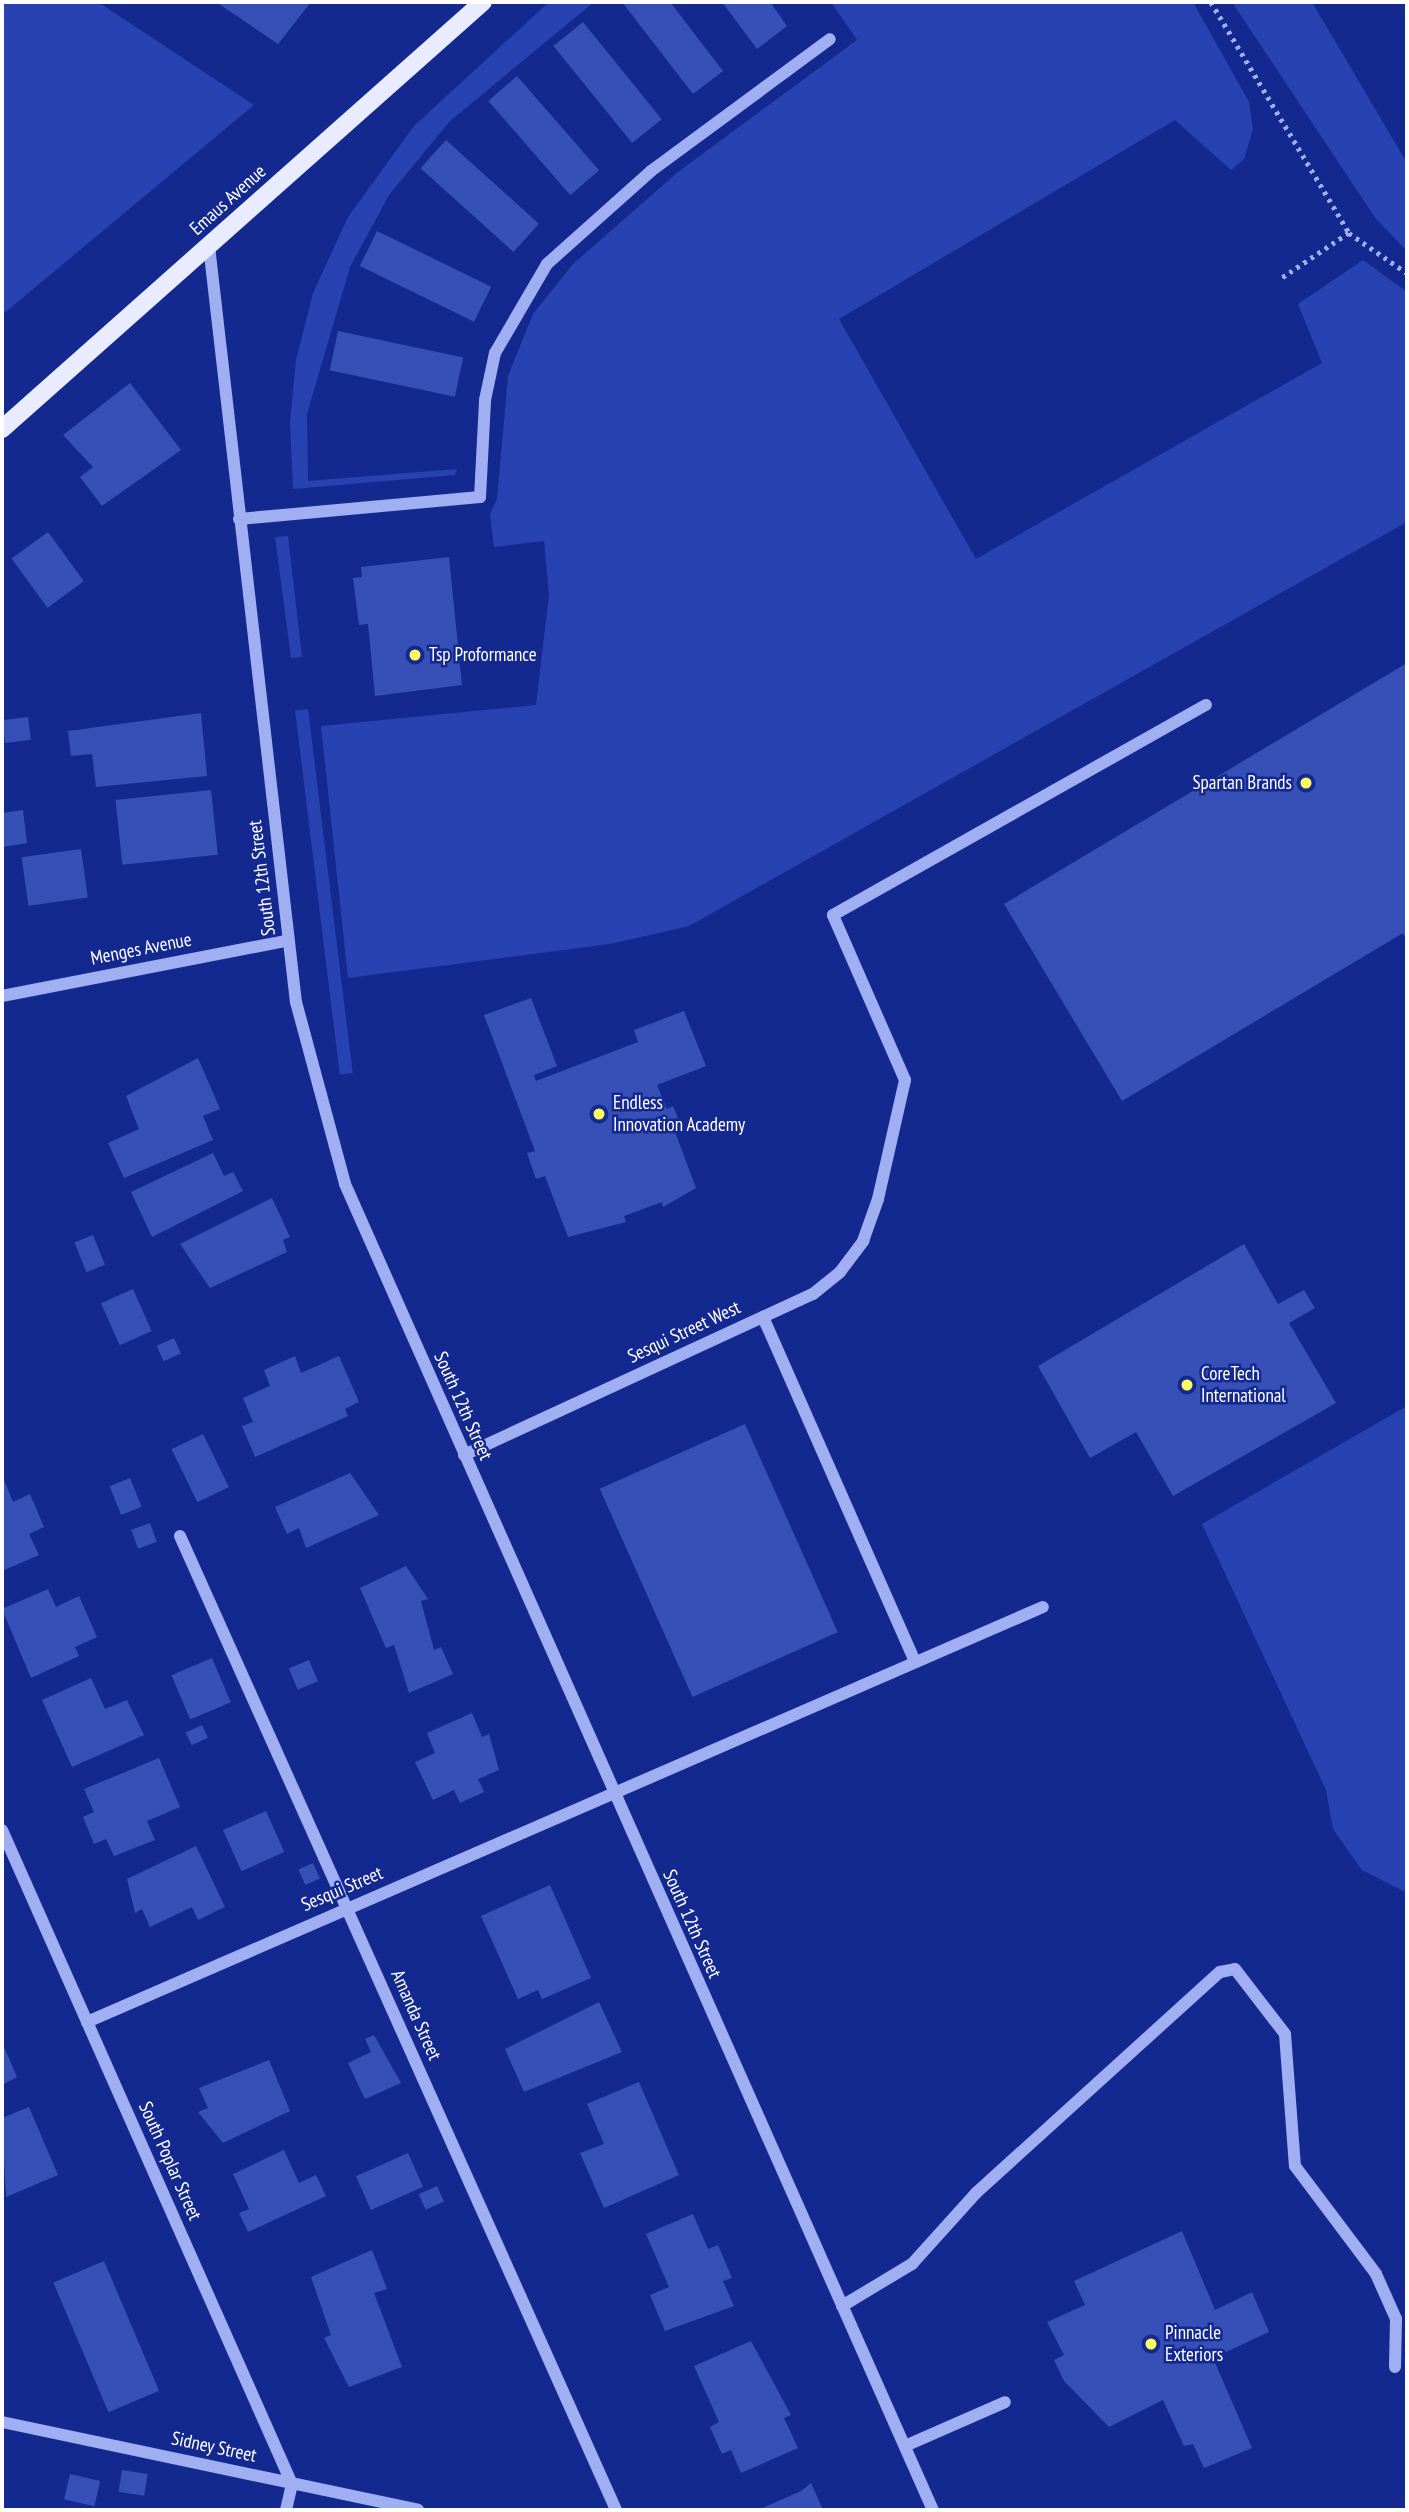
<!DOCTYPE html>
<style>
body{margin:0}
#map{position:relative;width:1409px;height:2512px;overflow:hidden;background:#132990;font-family:"PT Sans Narrow",sans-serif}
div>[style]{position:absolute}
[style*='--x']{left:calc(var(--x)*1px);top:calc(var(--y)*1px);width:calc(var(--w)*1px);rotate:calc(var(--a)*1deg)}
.green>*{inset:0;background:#2942b1;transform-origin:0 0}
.building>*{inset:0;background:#3750b7;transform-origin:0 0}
.path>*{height:4.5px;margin-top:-2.25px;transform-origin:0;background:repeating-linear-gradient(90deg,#9faff1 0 3.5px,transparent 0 8.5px)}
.minor>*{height:12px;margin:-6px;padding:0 6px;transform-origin:6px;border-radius:6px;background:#9faff1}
.major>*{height:18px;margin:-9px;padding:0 9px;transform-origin:9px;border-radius:9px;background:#e9ecff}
.dots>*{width:19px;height:19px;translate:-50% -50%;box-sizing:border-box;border:4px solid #132990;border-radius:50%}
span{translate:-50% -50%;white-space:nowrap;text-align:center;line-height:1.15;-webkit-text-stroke:5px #132990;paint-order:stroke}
.street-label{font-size:19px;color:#fff}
.poi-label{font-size:19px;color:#fff}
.left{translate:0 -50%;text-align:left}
.right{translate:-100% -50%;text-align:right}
.frame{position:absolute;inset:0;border:4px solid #fff;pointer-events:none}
</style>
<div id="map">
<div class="green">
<i style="clip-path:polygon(2px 2px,98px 2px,254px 105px,2px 315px)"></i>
<i style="clip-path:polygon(549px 2px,594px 2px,450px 121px,389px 195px,350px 267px,307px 414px,308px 481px,457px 469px,455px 475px,293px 489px,290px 422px,296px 360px,313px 293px,348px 217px,414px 126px)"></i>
<i style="clip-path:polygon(831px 2px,1193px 2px,1249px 102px,1253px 129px,1244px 159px,1231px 170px,1175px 120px,839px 319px,976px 559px,1322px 363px,1298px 304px,1363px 260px,1407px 292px,1407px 522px,689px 926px,610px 944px,348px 978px,321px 726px,536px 705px,549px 595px,544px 541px,494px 547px,490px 514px,497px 499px,508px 376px,533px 314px,573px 264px,678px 172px,857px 40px)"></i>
<i style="clip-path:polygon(1232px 2px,1312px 2px,1407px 163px,1407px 251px,1376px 219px)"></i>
<i style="clip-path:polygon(288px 536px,302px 657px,291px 658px,275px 537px)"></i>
<i style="left:308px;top:709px;width:367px;height:13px;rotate:83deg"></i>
<i style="clip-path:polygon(1407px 1406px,1407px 1893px,1362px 1870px,1333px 1829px,1326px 1790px,1202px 1524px)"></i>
</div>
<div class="building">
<i style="clip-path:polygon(216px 2px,311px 2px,278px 44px)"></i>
<i style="clip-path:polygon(622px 2px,670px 2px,723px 71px,693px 94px)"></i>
<i style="clip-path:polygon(722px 2px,770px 2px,787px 26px,757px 49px)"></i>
<i style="left:583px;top:22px;width:125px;height:38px;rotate:51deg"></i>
<i style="left:517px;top:76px;width:125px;height:38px;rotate:49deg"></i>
<i style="left:446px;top:140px;width:125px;height:38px;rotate:42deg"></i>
<i style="left:377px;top:231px;width:127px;height:39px;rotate:26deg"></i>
<i style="left:338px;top:331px;width:128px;height:40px;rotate:12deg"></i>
<i style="clip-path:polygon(130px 383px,181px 450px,102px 506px,80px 477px,93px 467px,63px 435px)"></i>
<i style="left:48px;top:532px;width:61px;height:45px;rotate:54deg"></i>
<i style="clip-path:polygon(449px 557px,462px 685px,375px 696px,368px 624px,359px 625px,353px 578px,362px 577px,361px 567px)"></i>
<i style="clip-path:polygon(1407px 663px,1407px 941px,1403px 933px,1122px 1101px,1004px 904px)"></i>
<i style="clip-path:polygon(201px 713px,207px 776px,96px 787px,92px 754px,71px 756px,68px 731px)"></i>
<i style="left:28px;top:717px;width:23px;height:26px;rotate:83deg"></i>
<i style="left:211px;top:790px;width:65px;height:96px;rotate:84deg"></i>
<i style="clip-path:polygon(23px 810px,27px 843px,3px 847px,2px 813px)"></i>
<i style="left:81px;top:849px;width:49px;height:60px;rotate:82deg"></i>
<i style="clip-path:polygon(531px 998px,557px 1066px,534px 1075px,536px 1081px,638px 1042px,634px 1030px,684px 1011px,706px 1066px,657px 1085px,667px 1109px,673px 1106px,678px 1118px,671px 1121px,696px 1188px,663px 1207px,662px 1202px,624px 1216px,626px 1222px,568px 1237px,545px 1176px,536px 1179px,527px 1153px,535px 1151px,484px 1015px)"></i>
<i style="clip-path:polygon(198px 1058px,220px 1109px,203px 1116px,213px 1140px,124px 1178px,108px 1143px,139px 1129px,126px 1096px)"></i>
<i style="clip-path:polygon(213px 1153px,224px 1176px,233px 1172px,243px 1191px,152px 1237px,131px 1192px)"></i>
<i style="clip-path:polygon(272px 1198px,290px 1237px,283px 1240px,287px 1252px,210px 1288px,180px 1244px)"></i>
<i style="left:93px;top:1235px;width:32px;height:20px;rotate:68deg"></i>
<i style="clip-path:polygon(1244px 1244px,1278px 1304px,1304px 1290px,1315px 1308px,1289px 1323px,1336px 1403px,1173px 1496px,1136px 1432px,1090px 1458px,1038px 1366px)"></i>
<i style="left:133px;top:1289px;width:46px;height:35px;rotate:66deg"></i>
<i style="left:174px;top:1338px;width:17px;height:19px;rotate:66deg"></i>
<i style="clip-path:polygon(295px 1356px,301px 1373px,339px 1356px,359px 1402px,345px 1409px,348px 1416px,255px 1457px,242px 1426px,253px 1422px,243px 1398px,270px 1386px,264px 1370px)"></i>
<i style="left:745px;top:1424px;width:228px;height:159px;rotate:66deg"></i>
<i style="left:203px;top:1434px;width:59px;height:35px;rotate:64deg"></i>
<i style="clip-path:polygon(350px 1473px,379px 1515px,306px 1548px,299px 1528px,287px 1534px,275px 1507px)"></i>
<i style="clip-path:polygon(2px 1475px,13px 1502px,30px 1494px,44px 1527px,29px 1534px,39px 1555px,2px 1571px)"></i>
<i style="left:130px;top:1478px;width:31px;height:22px;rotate:68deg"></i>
<i style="left:150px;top:1523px;width:20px;height:20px;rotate:70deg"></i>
<i style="clip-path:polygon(406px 1566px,428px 1599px,421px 1601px,434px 1650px,441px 1647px,453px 1674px,409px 1693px,394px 1645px,386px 1648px,360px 1588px)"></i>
<i style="clip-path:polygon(48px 1589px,56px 1607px,79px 1596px,97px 1637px,75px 1647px,79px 1656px,31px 1678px,2px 1609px)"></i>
<i style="left:212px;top:1658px;width:48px;height:44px;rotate:67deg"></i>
<i style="left:309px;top:1660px;width:23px;height:22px;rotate:67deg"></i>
<i style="clip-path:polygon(91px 1678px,105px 1709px,127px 1700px,144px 1735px,72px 1767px,42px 1700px)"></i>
<i style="clip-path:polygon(472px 1713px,482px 1737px,489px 1734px,499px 1770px,478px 1779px,484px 1792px,460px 1803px,454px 1790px,433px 1800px,415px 1762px,435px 1753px,427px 1733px)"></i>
<i style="left:202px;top:1725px;width:14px;height:18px;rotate:65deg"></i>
<i style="clip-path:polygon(159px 1758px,180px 1807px,147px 1821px,155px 1840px,114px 1856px,106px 1839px,94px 1844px,83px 1817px,94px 1812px,84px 1789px)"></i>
<i style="left:266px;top:1811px;width:45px;height:47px;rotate:66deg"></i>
<i style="clip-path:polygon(196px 1846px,225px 1907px,198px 1920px,192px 1907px,150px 1927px,142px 1909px,135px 1913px,127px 1879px)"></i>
<i style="left:313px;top:1863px;width:17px;height:16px;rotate:66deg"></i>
<i style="clip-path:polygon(550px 1885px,591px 1978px,542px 1999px,538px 1990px,518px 1999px,481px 1916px)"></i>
<i style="clip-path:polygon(599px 2002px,622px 2052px,524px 2092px,505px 2049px)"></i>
<i style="clip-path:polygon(374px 2035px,401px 2083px,365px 2099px,348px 2063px,371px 2052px,365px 2039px)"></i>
<i style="clip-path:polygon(2px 2042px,17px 2077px,2px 2085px)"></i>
<i style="clip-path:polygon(269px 2060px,290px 2111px,223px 2143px,198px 2112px,208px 2108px,199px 2088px)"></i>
<i style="clip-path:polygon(639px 2082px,679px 2175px,604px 2208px,580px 2153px,604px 2144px,587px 2104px)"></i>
<i style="clip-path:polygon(29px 2107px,58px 2175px,6px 2197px,2px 2118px)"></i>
<i style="clip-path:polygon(284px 2150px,299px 2183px,316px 2175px,326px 2196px,248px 2232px,239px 2213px,249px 2209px,233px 2174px)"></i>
<i style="left:408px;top:2153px;width:37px;height:57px;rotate:66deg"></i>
<i style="left:437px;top:2186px;width:17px;height:20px;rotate:66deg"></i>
<i style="clip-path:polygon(693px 2214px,708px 2249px,718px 2245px,732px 2278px,723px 2281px,734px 2306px,665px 2331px,650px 2295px,669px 2287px,646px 2234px)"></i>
<i style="clip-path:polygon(1182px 2231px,1215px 2310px,1252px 2292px,1269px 2332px,1213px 2358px,1252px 2448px,1204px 2468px,1193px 2444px,1184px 2446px,1163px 2400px,1109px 2427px,1064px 2381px,1054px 2360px,1064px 2355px,1047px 2322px,1085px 2305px,1074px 2281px)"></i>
<i style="clip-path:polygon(372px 2250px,387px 2289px,374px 2293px,402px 2367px,349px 2387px,324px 2338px,331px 2335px,311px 2277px)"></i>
<i style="left:104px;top:2261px;width:141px;height:55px;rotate:67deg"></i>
<i style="clip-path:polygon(751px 2341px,791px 2415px,784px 2418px,798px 2448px,741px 2473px,731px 2450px,722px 2454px,710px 2427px,719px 2422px,694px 2366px)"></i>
<i style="left:122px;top:2470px;width:26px;height:22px;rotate:9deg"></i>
<i style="left:70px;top:2474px;width:31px;height:26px;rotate:13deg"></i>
<i style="clip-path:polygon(811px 2483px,823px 2510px,758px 2510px,801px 2491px)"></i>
</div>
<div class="path">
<i style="--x:1211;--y:2;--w:269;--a:59.1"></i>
<i style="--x:1349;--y:233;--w:81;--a:146.1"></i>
<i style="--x:1349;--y:233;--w:70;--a:34.6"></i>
</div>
<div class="minor">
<i style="--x:209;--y:246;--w:761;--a:83.44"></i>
<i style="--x:296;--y:1002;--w:188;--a:74.9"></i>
<i style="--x:345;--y:1184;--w:1451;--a:66.09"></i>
<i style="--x:239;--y:519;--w:242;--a:-5.2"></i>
<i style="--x:480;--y:497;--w:97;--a:-87"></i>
<i style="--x:485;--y:400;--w:48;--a:-78"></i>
<i style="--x:495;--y:353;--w:103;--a:-59.7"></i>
<i style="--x:547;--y:264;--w:140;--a:-41.8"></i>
<i style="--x:651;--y:171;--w:222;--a:-36.4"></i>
<i style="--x:2;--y:996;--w:292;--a:-11"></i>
<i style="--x:763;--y:1317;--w:377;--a:66.2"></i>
<i style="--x:464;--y:1455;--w:384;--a:-24.8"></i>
<i style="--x:813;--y:1294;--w:35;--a:-39"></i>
<i style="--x:840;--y:1272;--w:39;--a:-53"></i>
<i style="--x:863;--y:1241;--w:45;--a:-70.3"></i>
<i style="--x:878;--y:1199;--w:122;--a:-77.2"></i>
<i style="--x:905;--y:1080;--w:180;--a:-113.6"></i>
<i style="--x:833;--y:915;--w:428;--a:-29.4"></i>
<i style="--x:180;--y:1536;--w:1067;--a:65.88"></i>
<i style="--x:2;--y:1830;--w:715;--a:66.09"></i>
<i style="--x:292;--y:2484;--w:27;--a:103"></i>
<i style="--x:87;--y:2022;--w:1042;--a:-23.47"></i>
<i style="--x:842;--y:2306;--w:82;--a:-31"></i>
<i style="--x:912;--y:2264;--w:96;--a:-48"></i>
<i style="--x:976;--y:2193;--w:329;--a:-42.2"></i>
<i style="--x:1220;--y:1972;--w:15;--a:-11"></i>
<i style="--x:1235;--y:1969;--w:82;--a:52.4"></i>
<i style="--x:1285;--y:2034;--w:132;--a:85.7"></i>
<i style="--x:1295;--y:2166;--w:135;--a:53.1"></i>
<i style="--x:1376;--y:2274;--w:49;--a:66"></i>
<i style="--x:1396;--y:2319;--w:48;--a:91.2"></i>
<i style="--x:2;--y:2422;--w:425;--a:11.9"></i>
<i style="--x:905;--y:2446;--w:109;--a:-23.7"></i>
</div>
<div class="major">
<i style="--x:2;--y:429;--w:643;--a:-41.6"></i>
</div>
<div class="dots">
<i style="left:415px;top:655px;background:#fffa5f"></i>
<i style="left:1306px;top:783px;background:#fffa5f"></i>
<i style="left:599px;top:1114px;background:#fffa5f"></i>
<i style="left:1187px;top:1385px;background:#fffa5f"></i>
<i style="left:1151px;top:2344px;background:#fffa5f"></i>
</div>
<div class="street-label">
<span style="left:228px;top:200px;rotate:-42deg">Emaus Avenue</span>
<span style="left:262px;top:878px;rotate:-97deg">South 12th Street</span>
<span style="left:141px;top:949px;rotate:-11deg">Menges Avenue</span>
<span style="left:684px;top:1332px;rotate:-25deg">Sesqui Street West</span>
<span style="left:463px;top:1406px;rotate:66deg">South 12th Street</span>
<span style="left:342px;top:1889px;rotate:-23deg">Sesqui Street</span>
<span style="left:692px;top:1924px;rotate:66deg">South 12th Street</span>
<span style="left:416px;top:2015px;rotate:66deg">Amanda Street</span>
<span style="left:170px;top:2161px;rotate:66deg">South Poplar Street</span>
<span style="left:214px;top:2447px;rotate:12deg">Sidney Street</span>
</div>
<div class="poi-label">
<span class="left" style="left:429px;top:655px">Tsp Proformance</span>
<span class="right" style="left:1292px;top:783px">Spartan Brands</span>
<span class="left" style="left:613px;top:1114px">Endless<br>Innovation Academy</span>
<span class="left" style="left:1201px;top:1385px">CoreTech<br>International</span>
<span class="left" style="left:1165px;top:2344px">Pinnacle<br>Exteriors</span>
</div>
<div class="frame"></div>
</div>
